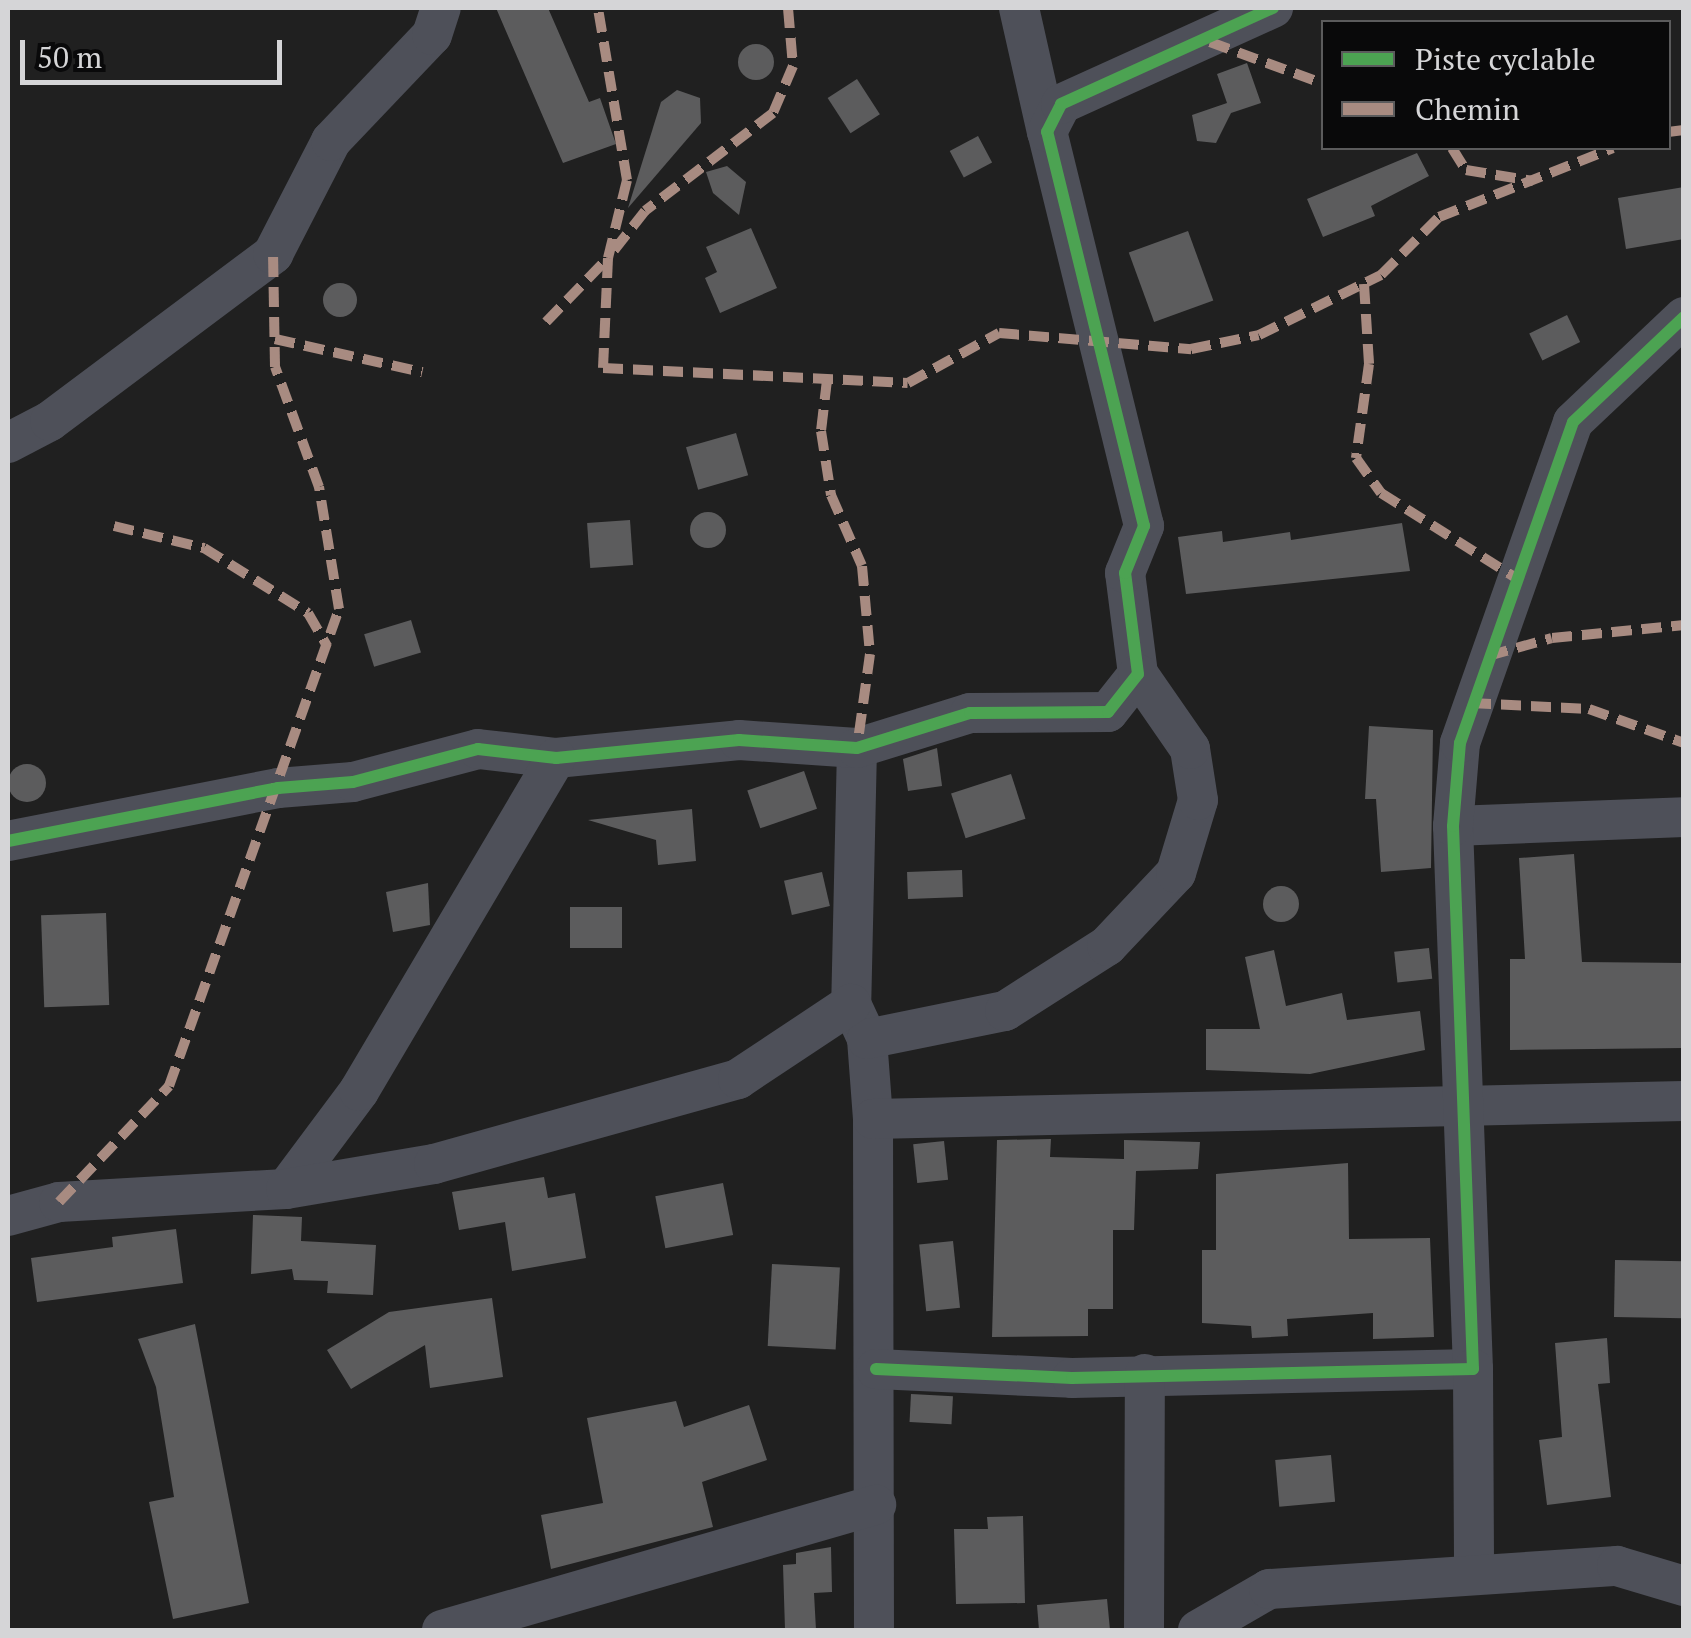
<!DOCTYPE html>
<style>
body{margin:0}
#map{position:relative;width:1691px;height:1638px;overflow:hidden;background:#202020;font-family:"PT Serif",serif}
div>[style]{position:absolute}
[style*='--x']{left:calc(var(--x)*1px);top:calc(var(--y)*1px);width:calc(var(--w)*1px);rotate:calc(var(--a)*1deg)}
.building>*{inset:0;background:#5c5c5d;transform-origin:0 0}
.round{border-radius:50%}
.minor>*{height:40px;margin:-20px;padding:0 20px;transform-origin:20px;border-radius:20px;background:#4e5059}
.quiet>*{height:10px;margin-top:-5px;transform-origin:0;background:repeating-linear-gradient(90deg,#a88b81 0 20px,transparent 0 30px)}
.cycleway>*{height:12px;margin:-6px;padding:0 6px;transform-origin:6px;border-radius:6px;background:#4ca352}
span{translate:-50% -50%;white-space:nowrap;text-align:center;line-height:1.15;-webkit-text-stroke:10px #09090a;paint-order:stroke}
.frame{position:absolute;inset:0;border:10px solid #d5d5d7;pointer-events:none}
.legend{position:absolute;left:1321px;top:20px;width:350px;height:130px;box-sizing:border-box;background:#09090a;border:2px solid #5b5b5c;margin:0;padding:12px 18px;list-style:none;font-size:30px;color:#d5d5d7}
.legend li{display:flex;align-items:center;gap:20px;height:50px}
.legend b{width:50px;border:2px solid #5b5b5c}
.scale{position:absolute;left:20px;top:40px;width:262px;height:45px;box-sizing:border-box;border:5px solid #d5d5d7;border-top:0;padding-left:12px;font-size:30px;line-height:35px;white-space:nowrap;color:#d5d5d7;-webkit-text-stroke:8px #09090a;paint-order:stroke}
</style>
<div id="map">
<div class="building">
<i style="clip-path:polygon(496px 8px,548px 8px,589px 102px,600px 98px,616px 144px,563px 163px)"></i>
<i class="round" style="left:738px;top:44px;width:36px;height:36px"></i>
<i style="clip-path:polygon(1247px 63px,1261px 103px,1231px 113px,1216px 143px,1197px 141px,1192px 115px,1227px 103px,1217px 74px)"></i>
<i style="left:857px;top:79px;width:42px;height:35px;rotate:57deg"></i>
<i style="clip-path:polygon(677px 90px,700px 98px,701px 123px,628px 208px,661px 102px)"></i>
<i style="left:978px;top:136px;width:30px;height:32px;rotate:62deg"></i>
<i style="clip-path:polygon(1417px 153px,1429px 176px,1371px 206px,1375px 216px,1323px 237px,1307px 199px)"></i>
<i style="clip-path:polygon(727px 166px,746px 182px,739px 215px,713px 193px,706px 172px)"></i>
<i style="clip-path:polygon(1684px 187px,1684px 239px,1626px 249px,1618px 198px)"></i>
<i style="clip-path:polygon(751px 228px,777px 288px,720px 313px,705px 278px,717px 272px,706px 247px)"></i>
<i style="left:1188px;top:231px;width:74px;height:63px;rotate:70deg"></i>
<i class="round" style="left:323px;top:283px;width:34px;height:34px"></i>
<i style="left:1567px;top:315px;width:30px;height:42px;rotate:64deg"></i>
<i style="left:736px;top:433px;width:44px;height:52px;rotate:74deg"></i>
<i class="round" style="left:690px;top:512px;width:36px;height:36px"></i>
<i style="left:630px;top:520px;width:45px;height:43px;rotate:86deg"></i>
<i style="clip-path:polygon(1402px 523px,1410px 571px,1186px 594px,1178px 537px,1222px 531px,1223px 542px,1290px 532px,1291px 540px)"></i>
<i style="left:411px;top:620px;width:34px;height:49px;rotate:73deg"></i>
<i style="clip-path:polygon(1369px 726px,1433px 730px,1431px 868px,1381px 872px,1376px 799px,1365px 799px)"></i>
<i style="clip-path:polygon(937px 748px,942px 786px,908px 791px,903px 759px)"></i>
<i class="round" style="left:8px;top:764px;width:38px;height:38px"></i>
<i style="left:804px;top:771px;width:40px;height:60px;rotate:71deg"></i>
<i style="left:1011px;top:774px;width:47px;height:63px;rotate:72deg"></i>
<i style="clip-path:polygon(692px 809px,696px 861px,658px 865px,656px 840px,588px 820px)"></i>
<i style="clip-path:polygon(1574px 854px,1582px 962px,1684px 963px,1684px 1048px,1510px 1050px,1510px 959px,1525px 959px,1519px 858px)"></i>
<i style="left:962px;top:870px;width:27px;height:55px;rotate:88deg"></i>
<i style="left:822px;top:872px;width:35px;height:39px;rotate:77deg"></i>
<i style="clip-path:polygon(428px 883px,430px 925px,393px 932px,386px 892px)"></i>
<i class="round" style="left:1263px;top:886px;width:36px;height:36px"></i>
<i style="left:570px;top:907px;width:52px;height:41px"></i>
<i style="left:106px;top:913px;width:92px;height:65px;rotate:88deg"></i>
<i style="left:1429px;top:948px;width:31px;height:35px;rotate:84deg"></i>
<i style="clip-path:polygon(1274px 950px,1286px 1006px,1342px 993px,1347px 1020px,1420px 1011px,1425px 1050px,1310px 1074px,1206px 1070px,1206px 1029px,1260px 1029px,1245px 957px)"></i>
<i style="clip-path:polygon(1051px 1139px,1050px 1157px,1124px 1159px,1124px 1140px,1200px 1142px,1198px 1169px,1136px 1171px,1134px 1230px,1113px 1230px,1113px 1309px,1088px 1309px,1088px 1336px,992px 1337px,997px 1140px)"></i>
<i style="left:944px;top:1141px;width:39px;height:31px;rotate:84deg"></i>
<i style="clip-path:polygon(1348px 1163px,1349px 1239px,1430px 1238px,1434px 1337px,1373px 1339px,1373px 1313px,1287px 1319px,1288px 1336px,1252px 1338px,1251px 1326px,1202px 1323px,1202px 1250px,1216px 1250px,1216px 1174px)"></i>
<i style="clip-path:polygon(544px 1177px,548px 1198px,575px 1193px,586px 1258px,512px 1271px,505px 1222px,459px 1230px,452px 1192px)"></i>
<i style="left:723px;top:1183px;width:53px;height:69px;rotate:79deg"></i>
<i style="clip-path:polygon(253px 1215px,302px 1217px,301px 1241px,376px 1245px,373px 1295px,327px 1293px,328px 1281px,294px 1280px,292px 1269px,251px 1274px)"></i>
<i style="clip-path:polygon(176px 1229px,183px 1283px,37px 1302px,31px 1258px,113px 1247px,112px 1237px)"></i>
<i style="left:953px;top:1241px;width:67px;height:34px;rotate:84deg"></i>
<i style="left:1615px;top:1260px;width:69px;height:57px;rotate:1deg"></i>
<i style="left:772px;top:1264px;width:68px;height:82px;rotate:3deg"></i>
<i style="clip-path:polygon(492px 1298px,503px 1377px,430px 1388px,425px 1345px,351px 1389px,327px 1350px,389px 1312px)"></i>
<i style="clip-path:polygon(195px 1324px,249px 1603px,173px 1619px,149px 1502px,174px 1497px,156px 1387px,138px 1339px)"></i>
<i style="clip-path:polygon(1607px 1338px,1610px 1383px,1598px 1384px,1611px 1497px,1547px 1505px,1539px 1440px,1562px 1437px,1555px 1343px)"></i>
<i style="left:911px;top:1394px;width:42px;height:28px;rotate:3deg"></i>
<i style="clip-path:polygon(676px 1401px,684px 1427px,749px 1405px,767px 1460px,702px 1482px,713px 1527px,551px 1569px,541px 1515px,603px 1503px,587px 1418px)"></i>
<i style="left:1331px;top:1455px;width:47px;height:56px;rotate:85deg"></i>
<i style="clip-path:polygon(1023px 1516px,1025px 1603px,956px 1604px,954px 1529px,988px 1529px,987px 1517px)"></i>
<i style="clip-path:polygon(831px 1547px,832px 1592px,814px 1593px,816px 1630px,785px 1630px,783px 1565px,796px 1564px,796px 1553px)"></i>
<i style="clip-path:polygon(1107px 1599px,1110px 1630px,1039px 1630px,1037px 1605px)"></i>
</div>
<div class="minor">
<i style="--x:1019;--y:8;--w:127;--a:77.3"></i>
<i style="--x:8;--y:443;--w:47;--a:-27.6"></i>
<i style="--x:50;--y:421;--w:279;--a:-36.8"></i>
<i style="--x:273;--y:254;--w:127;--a:-62.8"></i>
<i style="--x:331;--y:141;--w:146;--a:-46.4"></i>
<i style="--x:432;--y:35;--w:28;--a:-72"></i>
<i style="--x:857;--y:748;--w:256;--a:91.3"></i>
<i style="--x:851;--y:1004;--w:38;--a:65"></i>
<i style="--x:867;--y:1039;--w:80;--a:85.7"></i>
<i style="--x:873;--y:1119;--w:511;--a:89.89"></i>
<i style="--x:1453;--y:826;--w:231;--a:-2.2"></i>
<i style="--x:8;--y:841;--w:275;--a:-11.1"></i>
<i style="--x:278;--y:788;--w:75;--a:-4.6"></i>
<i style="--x:353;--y:782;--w:129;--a:-14.8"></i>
<i style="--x:478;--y:749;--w:79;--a:6.6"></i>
<i style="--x:556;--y:758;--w:184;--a:-5.6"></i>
<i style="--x:739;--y:740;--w:118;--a:3.9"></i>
<i style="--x:857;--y:748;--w:118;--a:-17.2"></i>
<i style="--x:970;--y:713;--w:138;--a:-0.4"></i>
<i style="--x:1108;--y:712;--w:48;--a:-51.7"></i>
<i style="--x:1138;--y:674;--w:102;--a:-97.3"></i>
<i style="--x:1125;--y:573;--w:51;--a:-68"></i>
<i style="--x:1144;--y:526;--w:406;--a:-103.8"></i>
<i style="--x:1047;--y:132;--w:31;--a:-63"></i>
<i style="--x:1061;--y:104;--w:233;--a:-24.4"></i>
<i style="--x:867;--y:1039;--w:141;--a:-11.5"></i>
<i style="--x:1005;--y:1011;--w:121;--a:-32.5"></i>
<i style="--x:1107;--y:946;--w:100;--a:-46.6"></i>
<i style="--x:1176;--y:873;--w:76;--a:-73.2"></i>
<i style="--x:1198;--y:800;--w:52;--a:-98.9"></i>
<i style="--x:1190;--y:749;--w:91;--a:-124.7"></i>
<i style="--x:873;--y:1119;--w:811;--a:-1.27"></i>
<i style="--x:286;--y:1189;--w:122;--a:-53.3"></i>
<i style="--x:359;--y:1091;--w:387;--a:-59.4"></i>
<i style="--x:8;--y:1216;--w:53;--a:-15.4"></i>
<i style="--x:59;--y:1202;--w:227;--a:-3.3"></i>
<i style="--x:286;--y:1189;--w:150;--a:-9.6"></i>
<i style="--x:434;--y:1164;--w:316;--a:-15.6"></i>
<i style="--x:738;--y:1079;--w:136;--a:-33.6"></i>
<i style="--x:876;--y:1369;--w:196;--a:2.6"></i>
<i style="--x:1072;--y:1378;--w:401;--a:-1.3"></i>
<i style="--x:1473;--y:1369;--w:543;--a:-92.11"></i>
<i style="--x:1453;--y:826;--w:83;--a:-85.2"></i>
<i style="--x:1460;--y:743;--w:340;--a:-70.6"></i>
<i style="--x:1573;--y:422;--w:153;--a:-43.4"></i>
<i style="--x:1473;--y:1369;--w:206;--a:89.7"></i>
<i style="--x:442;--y:1630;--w:452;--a:-16.1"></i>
<i style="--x:1144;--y:1630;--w:256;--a:-89.8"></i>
<i style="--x:1198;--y:1630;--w:82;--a:-30"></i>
<i style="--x:1269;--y:1589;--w:349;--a:-3.8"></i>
<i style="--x:1617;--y:1566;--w:70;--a:16.6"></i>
</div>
<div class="quiet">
<i style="--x:788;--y:8;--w:58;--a:85.1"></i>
<i style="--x:793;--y:66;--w:51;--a:113.1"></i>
<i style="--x:773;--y:113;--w:161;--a:142.6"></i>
<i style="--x:645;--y:211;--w:60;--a:128.2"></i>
<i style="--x:608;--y:258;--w:110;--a:92.6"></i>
<i style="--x:603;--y:368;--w:305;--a:2.8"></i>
<i style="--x:908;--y:383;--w:104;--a:-28.8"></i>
<i style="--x:999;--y:333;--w:193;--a:4.8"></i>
<i style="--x:1191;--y:349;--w:69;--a:-11.6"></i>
<i style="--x:1259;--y:335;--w:136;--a:-26.2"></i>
<i style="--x:1381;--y:275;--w:82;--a:-45"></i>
<i style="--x:1439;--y:217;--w:187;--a:-21.6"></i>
<i style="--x:1210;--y:42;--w:121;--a:20.2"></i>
<i style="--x:1668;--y:132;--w:16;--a:-7"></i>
<i style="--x:1452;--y:148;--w:26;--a:58"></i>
<i style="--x:1466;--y:170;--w:68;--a:9.3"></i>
<i style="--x:1364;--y:284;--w:80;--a:86.4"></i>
<i style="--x:1369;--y:364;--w:95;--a:97.9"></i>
<i style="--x:1356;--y:458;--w:43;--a:54.5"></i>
<i style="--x:1381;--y:493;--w:160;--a:32.2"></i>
<i style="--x:546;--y:322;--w:89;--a:-45.9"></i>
<i style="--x:608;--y:258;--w:80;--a:-76.3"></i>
<i style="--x:627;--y:180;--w:174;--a:-99.6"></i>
<i style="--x:275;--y:339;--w:151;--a:12.7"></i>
<i style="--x:827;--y:380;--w:51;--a:96.7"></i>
<i style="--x:821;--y:431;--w:65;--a:81.1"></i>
<i style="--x:831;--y:495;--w:77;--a:66.4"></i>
<i style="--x:862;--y:566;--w:88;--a:84.8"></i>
<i style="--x:870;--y:654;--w:95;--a:97.9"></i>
<i style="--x:114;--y:526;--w:93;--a:13.7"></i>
<i style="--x:204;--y:548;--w:123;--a:32"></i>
<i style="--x:308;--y:613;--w:39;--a:60"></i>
<i style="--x:1488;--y:656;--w:66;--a:-15.7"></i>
<i style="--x:1552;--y:638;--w:133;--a:-5.6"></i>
<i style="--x:1471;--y:703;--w:118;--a:2.9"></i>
<i style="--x:1589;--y:709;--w:101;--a:19.7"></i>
<i style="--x:59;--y:1202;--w:160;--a:-46.5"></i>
<i style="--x:169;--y:1086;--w:506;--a:-70.38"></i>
<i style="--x:339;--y:609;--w:124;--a:-99.3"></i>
<i style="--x:319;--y:487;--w:128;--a:-110.1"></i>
<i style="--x:275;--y:367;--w:113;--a:-91"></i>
</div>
<div class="cycleway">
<i style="--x:8;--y:841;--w:275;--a:-11.1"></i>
<i style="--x:278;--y:788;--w:75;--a:-4.6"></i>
<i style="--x:353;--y:782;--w:129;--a:-14.8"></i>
<i style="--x:478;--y:749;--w:79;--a:6.6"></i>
<i style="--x:556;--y:758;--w:184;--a:-5.6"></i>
<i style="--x:739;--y:740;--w:118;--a:3.9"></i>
<i style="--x:857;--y:748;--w:118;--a:-17.2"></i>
<i style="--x:970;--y:713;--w:138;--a:-0.4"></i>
<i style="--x:1108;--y:712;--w:48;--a:-51.7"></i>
<i style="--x:1138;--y:674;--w:102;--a:-97.3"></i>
<i style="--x:1125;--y:573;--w:51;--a:-68"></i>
<i style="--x:1144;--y:526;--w:406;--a:-103.8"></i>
<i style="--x:1047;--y:132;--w:31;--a:-63"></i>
<i style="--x:1061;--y:104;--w:233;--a:-24.4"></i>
<i style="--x:876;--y:1369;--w:196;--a:2.6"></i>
<i style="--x:1072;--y:1378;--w:401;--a:-1.3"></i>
<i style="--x:1473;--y:1369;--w:543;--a:-92.11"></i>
<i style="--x:1453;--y:826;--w:83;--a:-85.2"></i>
<i style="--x:1460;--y:743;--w:340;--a:-70.6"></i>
<i style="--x:1573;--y:422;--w:153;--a:-43.4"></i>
</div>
<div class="frame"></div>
<ul class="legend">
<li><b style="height:12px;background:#4ca352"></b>Piste cyclable</li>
<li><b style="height:12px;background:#a88b81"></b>Chemin</li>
</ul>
<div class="scale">50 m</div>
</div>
